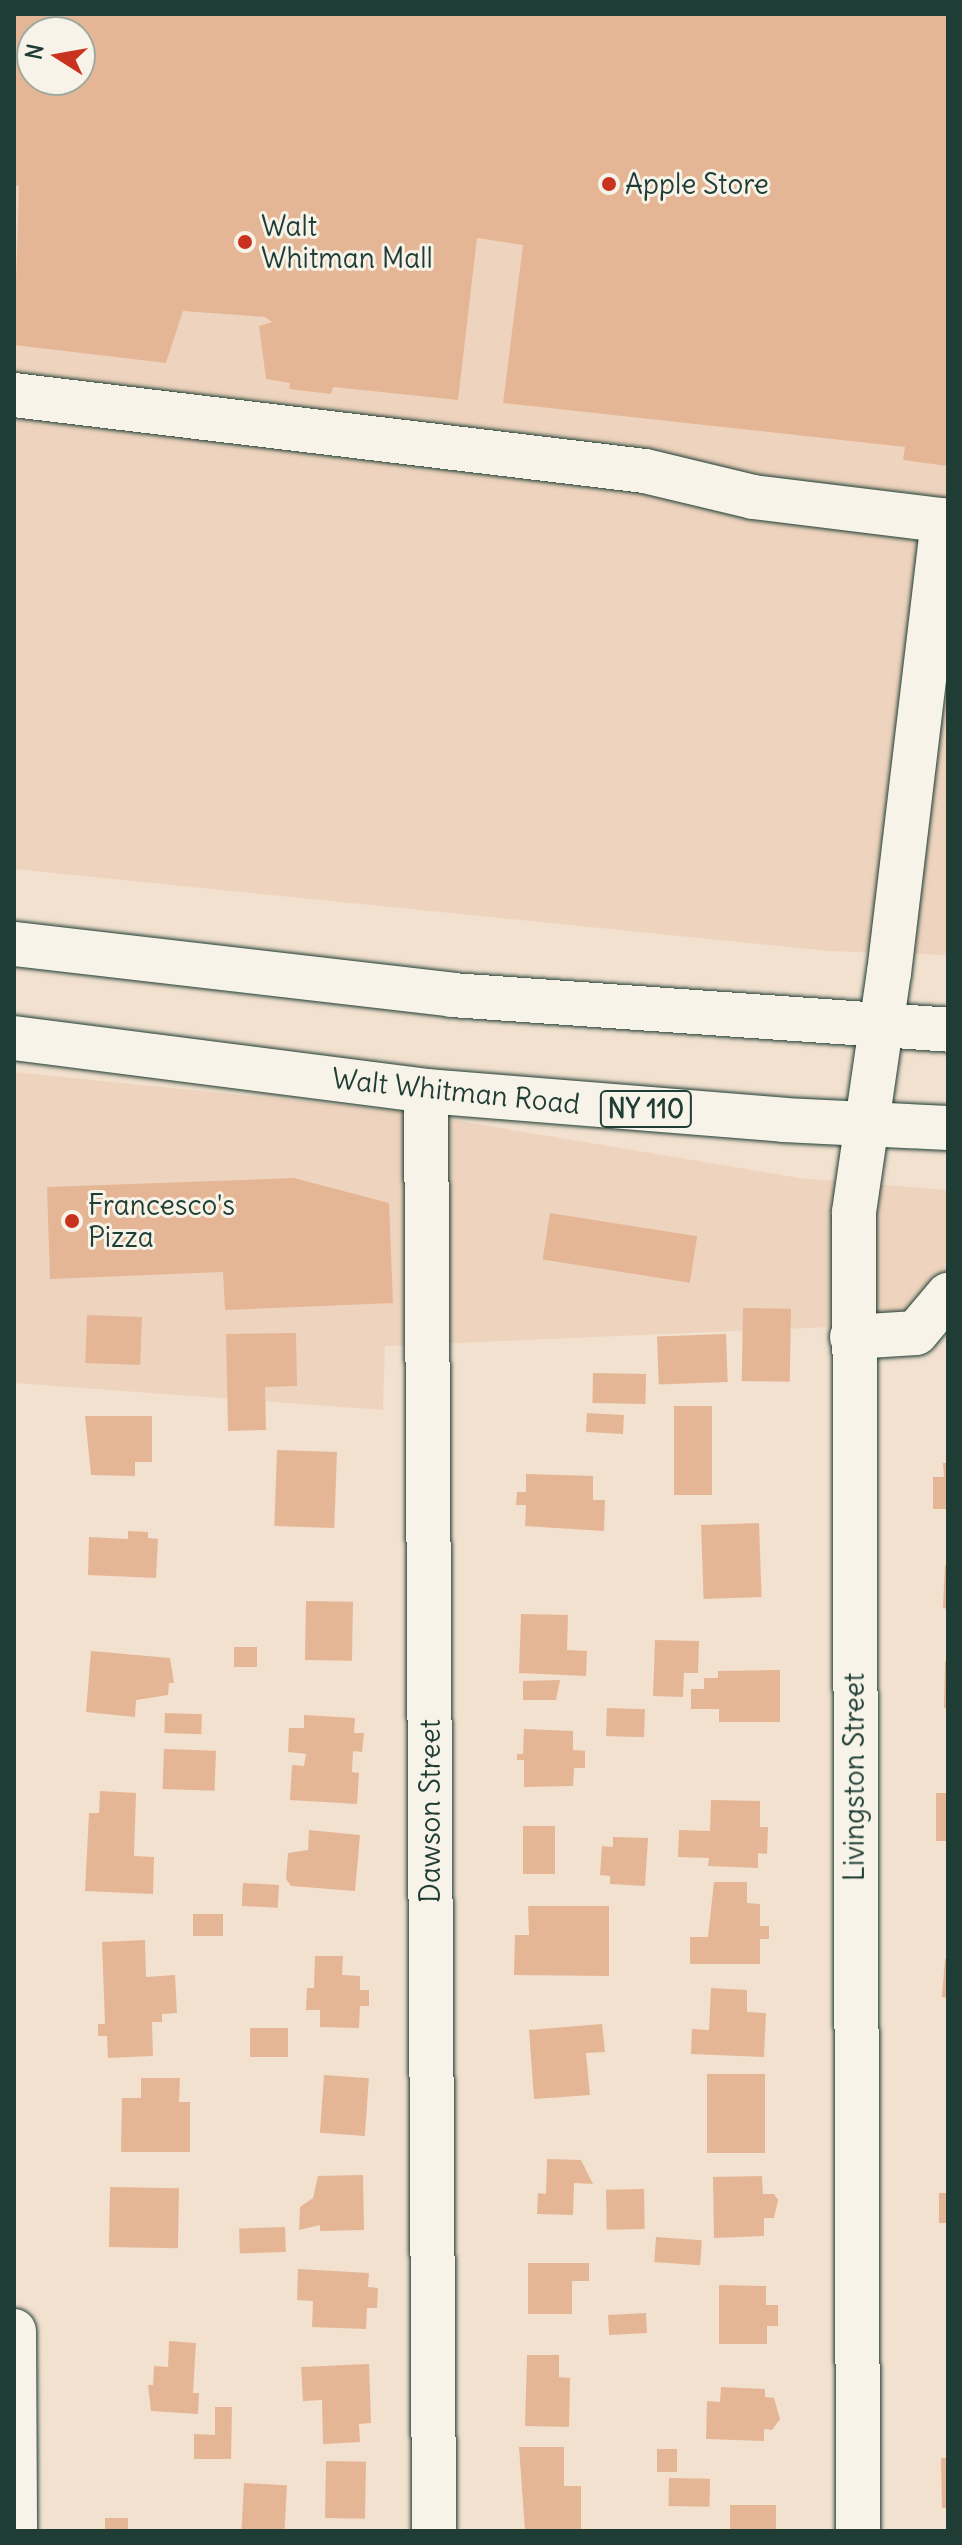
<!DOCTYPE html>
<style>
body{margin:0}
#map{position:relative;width:962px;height:2545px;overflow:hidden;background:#f2e1cf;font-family:Delius,sans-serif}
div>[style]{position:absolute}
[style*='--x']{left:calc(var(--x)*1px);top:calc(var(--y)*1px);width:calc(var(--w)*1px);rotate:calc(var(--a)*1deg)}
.built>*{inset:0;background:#eed4be}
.building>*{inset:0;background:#e5b696;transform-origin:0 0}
.roads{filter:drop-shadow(0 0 2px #1f3d34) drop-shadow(0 0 2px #1f3d34)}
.minor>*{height:44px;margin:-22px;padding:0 22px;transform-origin:22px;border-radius:22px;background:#f7f3e8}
.major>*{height:44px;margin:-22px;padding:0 22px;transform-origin:22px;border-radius:22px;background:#f7f3e8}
.dots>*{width:22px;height:22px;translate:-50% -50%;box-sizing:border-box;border:4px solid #f7f3e8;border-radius:50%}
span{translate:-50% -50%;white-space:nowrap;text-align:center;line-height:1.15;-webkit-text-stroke:6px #f7f3e8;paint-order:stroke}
.shield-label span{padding:2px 6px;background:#f7f3e8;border:2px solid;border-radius:6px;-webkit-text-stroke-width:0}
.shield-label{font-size:26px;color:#1f3d34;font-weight:700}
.poi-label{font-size:28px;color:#1f3d34}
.left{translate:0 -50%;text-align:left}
.street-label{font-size:28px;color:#1f3d34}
.frame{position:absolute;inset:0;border:16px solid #1f3d34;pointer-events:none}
.north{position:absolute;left:16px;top:16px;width:80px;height:80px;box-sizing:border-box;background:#f7f3e8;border:2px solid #a1aaa0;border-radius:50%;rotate:281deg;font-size:22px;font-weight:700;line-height:32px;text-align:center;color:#1f3d34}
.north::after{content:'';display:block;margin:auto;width:28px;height:36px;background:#c8321e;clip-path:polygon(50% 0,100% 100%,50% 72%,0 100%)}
</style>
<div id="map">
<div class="built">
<i style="clip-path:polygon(evenodd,14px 14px,948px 14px,948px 955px,828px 951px,14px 869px,14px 14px,32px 32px,80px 32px,80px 80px,32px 80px,32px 32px)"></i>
<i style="clip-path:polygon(14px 1072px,400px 1111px,799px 1178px,948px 1190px,948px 1322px,385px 1346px,383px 1410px,14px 1383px)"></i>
</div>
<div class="building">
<i style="clip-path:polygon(evenodd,14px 14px,948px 14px,948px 466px,903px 460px,905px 447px,503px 403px,523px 245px,477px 238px,458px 400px,333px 387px,331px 394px,289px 389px,290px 383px,266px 379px,259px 326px,272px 322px,265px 317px,183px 311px,166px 363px,14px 345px,19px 186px,14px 185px,14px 14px,32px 32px,80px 32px,80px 80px,32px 80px,32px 32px)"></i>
<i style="clip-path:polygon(294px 1178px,389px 1203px,393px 1303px,225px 1310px,223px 1272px,50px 1279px,47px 1187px)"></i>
<i style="left:550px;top:1213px;width:149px;height:47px;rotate:9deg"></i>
<i style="left:743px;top:1308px;width:48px;height:73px;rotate:1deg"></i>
<i style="left:87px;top:1315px;width:55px;height:48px;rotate:2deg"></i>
<i style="clip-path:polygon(296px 1333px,297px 1386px,265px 1387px,266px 1430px,228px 1431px,226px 1334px)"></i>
<i style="left:726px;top:1334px;width:48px;height:69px;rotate:88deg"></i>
<i style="left:593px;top:1373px;width:53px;height:30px;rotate:1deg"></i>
<i style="left:674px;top:1406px;width:38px;height:89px"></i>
<i style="left:587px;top:1413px;width:37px;height:19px;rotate:3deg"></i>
<i style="clip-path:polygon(85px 1416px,152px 1416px,152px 1462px,135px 1462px,135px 1476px,91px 1475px)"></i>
<i style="left:277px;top:1450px;width:60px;height:76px;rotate:2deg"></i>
<i style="clip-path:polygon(943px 1463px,948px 1463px,948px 1509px,933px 1509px,933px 1477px,944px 1477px)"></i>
<i style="clip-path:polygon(526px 1474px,593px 1476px,593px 1500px,605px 1500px,604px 1531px,525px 1526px,526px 1505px,516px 1505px,517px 1492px,526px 1492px)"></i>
<i style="left:759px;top:1523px;width:74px;height:58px;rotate:88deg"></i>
<i style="clip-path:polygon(128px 1531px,148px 1532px,148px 1538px,158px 1539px,156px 1578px,88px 1575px,89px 1537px,128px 1539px)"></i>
<i style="clip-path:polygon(945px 1565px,948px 1565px,948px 1609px,943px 1608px)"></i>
<i style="left:306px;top:1601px;width:47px;height:59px;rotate:1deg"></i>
<i style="clip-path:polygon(521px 1614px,568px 1615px,567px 1650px,587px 1651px,586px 1676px,519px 1673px)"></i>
<i style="clip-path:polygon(655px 1640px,699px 1641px,698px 1673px,684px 1673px,683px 1697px,653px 1696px)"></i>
<i style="left:234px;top:1647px;width:23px;height:20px"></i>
<i style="clip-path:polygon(91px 1651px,170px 1658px,174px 1683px,169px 1683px,168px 1695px,136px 1700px,135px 1717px,86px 1712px)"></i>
<i style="clip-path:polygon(945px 1661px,948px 1661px,948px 1708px,944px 1708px)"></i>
<i style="clip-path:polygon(780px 1670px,780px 1722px,719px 1722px,719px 1709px,691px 1709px,691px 1689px,704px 1689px,704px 1678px,718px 1678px,718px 1671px)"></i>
<i style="clip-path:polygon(560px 1680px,556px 1700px,523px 1700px,523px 1681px)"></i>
<i style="left:607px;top:1708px;width:38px;height:28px;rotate:2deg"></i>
<i style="left:165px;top:1713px;width:37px;height:20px;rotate:2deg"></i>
<i style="clip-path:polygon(304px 1715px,355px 1718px,354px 1733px,364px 1733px,362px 1752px,353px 1751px,352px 1772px,359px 1773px,357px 1804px,290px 1800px,292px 1765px,304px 1766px,306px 1754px,288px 1752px,289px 1728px,304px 1728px)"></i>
<i style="clip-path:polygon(524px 1729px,573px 1731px,573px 1750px,585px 1751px,585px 1768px,574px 1768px,573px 1786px,524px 1787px,524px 1760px,517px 1760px,517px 1754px,523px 1754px)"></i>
<i style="left:164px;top:1749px;width:52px;height:40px;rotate:2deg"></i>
<i style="clip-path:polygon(100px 1791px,136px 1793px,134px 1856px,154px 1857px,153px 1894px,85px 1891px,89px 1813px,99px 1813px)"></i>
<i style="left:936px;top:1793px;width:12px;height:48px"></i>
<i style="clip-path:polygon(711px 1800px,760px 1801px,760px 1827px,768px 1827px,767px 1854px,758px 1853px,758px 1868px,708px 1866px,709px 1858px,678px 1857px,679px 1830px,710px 1831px)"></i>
<i style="left:523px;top:1826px;width:32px;height:48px"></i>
<i style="clip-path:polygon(309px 1830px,360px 1835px,355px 1891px,291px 1886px,286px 1879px,288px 1853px,308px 1850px)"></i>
<i style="clip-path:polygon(613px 1837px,648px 1838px,645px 1886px,610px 1884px,610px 1876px,600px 1875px,602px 1846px,613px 1847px)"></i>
<i style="clip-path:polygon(714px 1882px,747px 1882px,747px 1903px,760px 1904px,760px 1926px,769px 1926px,769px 1939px,760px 1939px,760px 1964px,690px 1964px,690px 1937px,708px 1937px)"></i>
<i style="left:243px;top:1883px;width:36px;height:23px;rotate:3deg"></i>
<i style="clip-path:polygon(528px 1906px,609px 1906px,609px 1976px,514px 1975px,515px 1935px,529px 1935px)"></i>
<i style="left:223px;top:1914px;width:22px;height:30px;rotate:90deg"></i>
<i style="clip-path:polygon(145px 1940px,146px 1977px,175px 1975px,177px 2013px,162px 2014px,162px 2022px,152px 2022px,153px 2056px,108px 2058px,107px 2036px,98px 2036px,98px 2024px,105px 2024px,102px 1942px)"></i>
<i style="clip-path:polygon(315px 1956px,343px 1956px,342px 1975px,360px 1976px,360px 1990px,369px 1990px,369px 2006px,360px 2006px,359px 2028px,320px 2027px,320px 2010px,306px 2010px,307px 1988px,314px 1988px)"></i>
<i style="clip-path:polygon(945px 1959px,948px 1959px,948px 1998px,942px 1997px)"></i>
<i style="clip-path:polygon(711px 1988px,747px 1990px,747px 2012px,766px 2013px,764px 2057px,691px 2054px,692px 2029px,709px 2030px)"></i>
<i style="clip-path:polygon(602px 2024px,605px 2052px,586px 2053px,590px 2095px,534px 2099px,529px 2030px)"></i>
<i style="left:288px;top:2028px;width:29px;height:38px;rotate:90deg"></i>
<i style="left:707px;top:2074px;width:58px;height:79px"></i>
<i style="left:324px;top:2075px;width:45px;height:58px;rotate:4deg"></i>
<i style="clip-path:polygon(141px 2078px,180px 2078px,179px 2102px,190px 2102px,190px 2152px,121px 2152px,122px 2098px,141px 2098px)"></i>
<i style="clip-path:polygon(547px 2159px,581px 2160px,593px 2184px,574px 2183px,573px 2215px,537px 2214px,538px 2193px,546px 2194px)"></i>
<i style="clip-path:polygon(363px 2175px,364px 2230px,320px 2231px,320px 2225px,299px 2230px,300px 2207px,313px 2198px,318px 2176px)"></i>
<i style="clip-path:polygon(762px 2176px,763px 2194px,774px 2194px,778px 2200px,774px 2218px,764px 2218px,764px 2236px,714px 2238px,713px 2177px)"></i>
<i style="left:110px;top:2187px;width:69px;height:60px;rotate:1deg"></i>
<i style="left:644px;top:2189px;width:40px;height:38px;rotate:89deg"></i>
<i style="left:939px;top:2193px;width:9px;height:30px"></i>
<i style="left:285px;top:2227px;width:25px;height:46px;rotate:88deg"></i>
<i style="left:656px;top:2237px;width:46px;height:25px;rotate:4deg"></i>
<i style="clip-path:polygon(528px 2263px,589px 2263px,589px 2281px,572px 2281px,572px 2314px,528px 2314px)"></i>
<i style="clip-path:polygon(298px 2269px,369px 2273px,368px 2287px,378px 2288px,377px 2308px,367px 2308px,366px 2329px,312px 2327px,313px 2301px,297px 2300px)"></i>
<i style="clip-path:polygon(719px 2285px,766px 2286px,766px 2305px,778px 2305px,778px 2326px,767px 2326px,767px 2344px,719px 2344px)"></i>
<i style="left:646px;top:2313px;width:20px;height:38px;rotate:87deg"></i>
<i style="clip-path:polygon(169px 2341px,196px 2343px,193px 2393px,199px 2393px,198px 2414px,151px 2411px,148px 2385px,153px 2385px,154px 2366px,168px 2367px)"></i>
<i style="clip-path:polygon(527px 2355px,559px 2355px,559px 2377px,570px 2378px,569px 2427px,525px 2426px)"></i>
<i style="clip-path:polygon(369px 2364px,371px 2423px,359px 2424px,360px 2442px,323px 2444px,322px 2400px,303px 2401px,301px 2367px)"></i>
<i style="clip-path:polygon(721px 2387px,765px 2389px,765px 2397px,774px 2398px,780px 2419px,772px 2430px,764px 2429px,764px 2441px,706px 2439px,707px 2401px,720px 2402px)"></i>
<i style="clip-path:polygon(215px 2407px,232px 2407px,231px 2459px,194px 2459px,194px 2434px,215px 2435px)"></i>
<i style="clip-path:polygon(519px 2447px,564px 2447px,564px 2486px,581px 2486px,581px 2531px,525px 2531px)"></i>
<i style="left:657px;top:2449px;width:20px;height:23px"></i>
<i style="clip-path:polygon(941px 2458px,948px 2458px,948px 2508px,942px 2508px)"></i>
<i style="left:326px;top:2461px;width:40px;height:57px;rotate:1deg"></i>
<i style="left:669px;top:2478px;width:41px;height:28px;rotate:1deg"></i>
<i style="left:244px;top:2483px;width:43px;height:48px;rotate:3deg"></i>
<i style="left:776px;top:2505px;width:26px;height:46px;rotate:90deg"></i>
<i style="left:105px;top:2518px;width:23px;height:13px"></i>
</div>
<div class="roads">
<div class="minor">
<i style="--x:14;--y:395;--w:636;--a:6.87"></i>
<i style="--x:645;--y:471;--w:111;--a:13.5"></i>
<i style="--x:753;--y:497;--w:196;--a:7"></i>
<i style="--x:426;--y:1091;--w:1440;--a:89.68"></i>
<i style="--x:852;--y:1337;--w:64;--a:-3.6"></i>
<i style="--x:916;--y:1333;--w:50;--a:-49.9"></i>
<i style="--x:14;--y:2331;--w:200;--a:89.7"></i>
<i style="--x:858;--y:2531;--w:1319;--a:-90.17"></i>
<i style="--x:854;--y:1212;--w:242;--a:-81.7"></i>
<i style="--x:889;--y:973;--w:456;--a:-83.2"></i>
</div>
<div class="major">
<i style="--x:14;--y:944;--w:441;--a:6.6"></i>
<i style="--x:452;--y:995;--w:497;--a:4"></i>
<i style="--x:14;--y:1038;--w:415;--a:7.3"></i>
<i style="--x:426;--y:1091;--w:359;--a:4.6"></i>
<i style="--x:784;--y:1120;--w:164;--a:2.8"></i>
</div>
</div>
<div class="dots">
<i style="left:609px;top:184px;background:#c8321e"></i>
<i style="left:245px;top:242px;background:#c8321e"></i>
<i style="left:72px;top:1221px;background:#c8321e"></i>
</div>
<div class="shield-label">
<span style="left:646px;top:1109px">NY 110</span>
</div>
<div class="poi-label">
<span class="left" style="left:625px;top:184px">Apple Store</span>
<span class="left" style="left:261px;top:242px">Walt<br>Whitman Mall</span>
<span class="left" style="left:88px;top:1221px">Francesco's<br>Pizza</span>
</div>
<div class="street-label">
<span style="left:456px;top:1091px;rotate:6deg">Walt Whitman Road</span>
<span style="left:854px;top:1777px;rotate:-90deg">Livingston Street</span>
<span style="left:430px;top:1811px;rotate:-90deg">Dawson Street</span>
</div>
<div class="frame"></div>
<div class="north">N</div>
</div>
